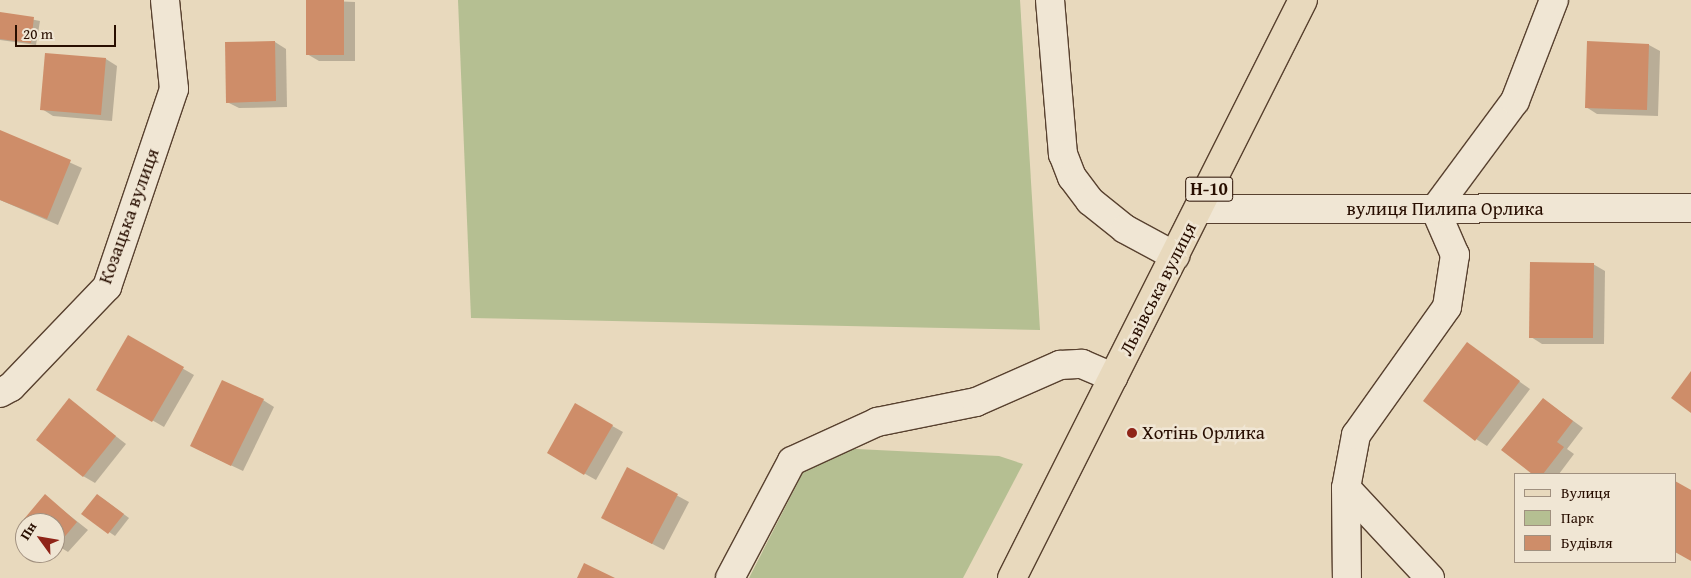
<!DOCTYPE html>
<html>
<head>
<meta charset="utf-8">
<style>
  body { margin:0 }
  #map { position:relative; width:1691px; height:578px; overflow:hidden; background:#e8d9bd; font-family:"Gentium Book Plus",serif }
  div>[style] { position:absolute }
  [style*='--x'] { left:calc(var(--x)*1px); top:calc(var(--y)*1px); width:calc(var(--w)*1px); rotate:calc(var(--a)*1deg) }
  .green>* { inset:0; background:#b5bf92 }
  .shadow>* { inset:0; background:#0003 }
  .building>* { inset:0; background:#ce8d69 }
  .roads { filter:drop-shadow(1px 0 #58412f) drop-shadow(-1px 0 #58412f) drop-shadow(0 1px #58412f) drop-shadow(0 -1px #58412f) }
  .minor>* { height:28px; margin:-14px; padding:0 14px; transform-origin:14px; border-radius:14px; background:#f0e6d4 }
  .primary>* { height:28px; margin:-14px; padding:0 14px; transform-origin:14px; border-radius:14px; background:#e8d9bd }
  .dots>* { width:14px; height:14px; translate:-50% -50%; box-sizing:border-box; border:2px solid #f0e6d4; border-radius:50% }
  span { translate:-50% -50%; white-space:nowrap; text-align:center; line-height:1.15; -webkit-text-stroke:5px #f0e6d4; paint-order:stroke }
  .shield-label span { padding:1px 4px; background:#f0e6d4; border:1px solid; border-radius:4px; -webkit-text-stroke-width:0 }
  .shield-label { font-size:18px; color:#280e00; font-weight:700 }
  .street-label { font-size:19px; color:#280e00 }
  .poi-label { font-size:19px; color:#280e00 }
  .left { translate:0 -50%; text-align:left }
  .legend { position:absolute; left:1514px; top:473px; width:162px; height:90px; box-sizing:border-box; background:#f0e6d4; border:1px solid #a0907f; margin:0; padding:6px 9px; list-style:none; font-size:15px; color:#280e00 }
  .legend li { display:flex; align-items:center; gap:10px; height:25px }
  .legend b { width:25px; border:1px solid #a0907f }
  .north { position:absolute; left:15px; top:513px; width:50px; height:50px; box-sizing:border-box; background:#f0e6d4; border:1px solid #a0907f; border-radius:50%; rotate:302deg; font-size:14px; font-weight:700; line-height:20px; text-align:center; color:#280e00 }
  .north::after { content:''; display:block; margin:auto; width:18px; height:22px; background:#8f2418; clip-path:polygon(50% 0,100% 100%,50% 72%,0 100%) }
  .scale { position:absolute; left:15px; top:25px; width:101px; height:22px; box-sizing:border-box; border:2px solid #280e00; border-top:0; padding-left:6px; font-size:15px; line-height:18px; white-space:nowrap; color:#280e00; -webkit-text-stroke:4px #f0e6d4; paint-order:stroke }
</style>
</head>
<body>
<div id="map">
  <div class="green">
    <i style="clip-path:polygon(458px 0,1020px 0,1040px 330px,471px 318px)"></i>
    <i style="clip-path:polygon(816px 447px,999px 456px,1023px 464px,963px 578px,749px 578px)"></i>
  </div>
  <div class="shadow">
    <i style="clip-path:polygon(307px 0,355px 2px,355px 61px,319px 61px,307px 54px)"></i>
    <i style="clip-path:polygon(0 13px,40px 21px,36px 45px,0 40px)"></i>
    <i style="clip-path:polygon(275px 42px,286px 49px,287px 107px,239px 108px,227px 102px)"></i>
    <i style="clip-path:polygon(1588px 43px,1649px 45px,1660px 51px,1658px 116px,1597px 114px,1586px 107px)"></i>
    <i style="clip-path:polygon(106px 59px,117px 66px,112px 121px,53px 116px,42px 109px)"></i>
    <i style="clip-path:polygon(0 131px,82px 168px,58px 225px,0 200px)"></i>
    <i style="clip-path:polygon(1593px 264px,1605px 271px,1604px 344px,1542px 344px,1531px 337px)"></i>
    <i style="clip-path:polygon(128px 337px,194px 375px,164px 427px,98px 389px)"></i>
    <i style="clip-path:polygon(1467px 344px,1530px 389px,1487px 446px,1476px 439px)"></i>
    <i style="clip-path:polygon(1543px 399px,1583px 428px,1567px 449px,1574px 454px,1559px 474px,1534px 474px,1503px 450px)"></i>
    <i style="clip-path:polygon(69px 400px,126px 444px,95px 483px,83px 476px)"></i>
    <i style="clip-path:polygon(263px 400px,274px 407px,243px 471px,203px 452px)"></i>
    <i style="clip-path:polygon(575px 405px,623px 432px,596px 480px,548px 453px)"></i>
    <i style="clip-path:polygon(628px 469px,689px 502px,664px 550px,614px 524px)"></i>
    <i style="clip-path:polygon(1675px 482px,1691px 491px,1691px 560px,1675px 551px)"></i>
    <i style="clip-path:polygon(45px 496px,88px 530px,68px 552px,55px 544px,55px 523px,31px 523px)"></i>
    <i style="clip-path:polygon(102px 498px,129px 518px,115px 536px,83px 514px)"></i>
  </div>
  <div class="building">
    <i style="clip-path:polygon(306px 0,344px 0,344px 55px,306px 55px)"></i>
    <i style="clip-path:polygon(0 12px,34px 17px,31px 43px,0 39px)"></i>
    <i style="clip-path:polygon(275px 41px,276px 101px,226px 103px,225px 42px)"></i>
    <i style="clip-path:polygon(1587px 41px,1649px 44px,1647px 110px,1585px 108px)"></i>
    <i style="clip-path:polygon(45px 53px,106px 58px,101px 115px,40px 110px)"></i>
    <i style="clip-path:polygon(0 130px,71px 160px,47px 219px,0 200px)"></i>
    <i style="clip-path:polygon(1530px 262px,1594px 263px,1593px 338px,1529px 338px)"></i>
    <i style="clip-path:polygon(128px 335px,184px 367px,152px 422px,96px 390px)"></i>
    <i style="clip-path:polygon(1467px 342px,1520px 381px,1475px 441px,1423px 401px)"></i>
    <i style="clip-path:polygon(1691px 371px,1691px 413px,1671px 398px)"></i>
    <i style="clip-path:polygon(222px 380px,264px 399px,231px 466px,190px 446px)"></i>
    <i style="clip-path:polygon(69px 398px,116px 436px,83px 477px,36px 440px)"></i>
    <i style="clip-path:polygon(1543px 398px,1573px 421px,1557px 442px,1564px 447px,1543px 474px,1532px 474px,1501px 450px)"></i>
    <i style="clip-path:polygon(575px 403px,613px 425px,584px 475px,547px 453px)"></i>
    <i style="clip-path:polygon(627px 467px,678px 494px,652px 544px,601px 518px)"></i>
    <i style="clip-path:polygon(1675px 481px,1691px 490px,1691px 561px,1675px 552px)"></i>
    <i style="clip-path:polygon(45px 494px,77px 522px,56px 547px,55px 523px,29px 523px,24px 519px)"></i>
    <i style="clip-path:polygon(97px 494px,124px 514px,108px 534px,81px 514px)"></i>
    <i style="clip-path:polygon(584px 563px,615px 578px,577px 578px)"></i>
  </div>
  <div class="roads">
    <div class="minor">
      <i style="--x:1050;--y:0;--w:155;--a:85.2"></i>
      <i style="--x:1063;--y:154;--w:25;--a:69"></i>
      <i style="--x:1072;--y:177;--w:30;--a:53"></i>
      <i style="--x:1090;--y:201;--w:45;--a:38.7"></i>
      <i style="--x:1125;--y:229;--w:57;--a:28.4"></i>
      <i style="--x:1199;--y:209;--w:492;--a:-0.1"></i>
      <i style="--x:0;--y:393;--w:13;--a:-29"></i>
      <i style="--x:11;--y:387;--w:139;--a:-46.2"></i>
      <i style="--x:107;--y:287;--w:209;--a:-71.3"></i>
      <i style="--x:174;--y:89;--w:89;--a:-95.8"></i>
      <i style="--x:1346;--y:488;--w:90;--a:89.4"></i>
      <i style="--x:730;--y:578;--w:132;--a:-62.1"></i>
      <i style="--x:792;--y:461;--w:94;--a:-24.6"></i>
      <i style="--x:877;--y:422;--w:101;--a:-11.4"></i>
      <i style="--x:976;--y:402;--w:92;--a:-23.8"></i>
      <i style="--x:1060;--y:365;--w:22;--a:-3"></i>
      <i style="--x:1082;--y:364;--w:34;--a:23"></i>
      <i style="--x:1430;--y:578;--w:123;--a:-133"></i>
      <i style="--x:1346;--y:488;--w:54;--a:-79.3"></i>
      <i style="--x:1356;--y:435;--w:157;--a:-54.6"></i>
      <i style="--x:1447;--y:307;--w:53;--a:-81.3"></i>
      <i style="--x:1455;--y:255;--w:50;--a:-113.5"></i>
      <i style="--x:1435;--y:209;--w:134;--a:-53.5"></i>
      <i style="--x:1515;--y:101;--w:108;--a:-68.9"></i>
    </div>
    <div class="primary">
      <i style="--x:1012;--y:578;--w:647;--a:-63.28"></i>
    </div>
  </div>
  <div class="dots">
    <i style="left:1132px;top:433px;background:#8f2418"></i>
  </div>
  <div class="shield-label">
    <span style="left:1209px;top:189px">Н-10</span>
  </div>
  <div class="street-label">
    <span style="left:1445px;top:209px">вулиця Пилипа Орлика</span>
    <span style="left:129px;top:216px;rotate:-70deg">Козацька вулиця</span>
    <span style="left:1158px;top:289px;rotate:-63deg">Львівська вулиця</span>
  </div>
  <div class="poi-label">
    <span class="left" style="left:1142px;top:433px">Хотінь Орлика</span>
  </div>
  <ul class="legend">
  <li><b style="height:6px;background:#e8d9bd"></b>Вулиця</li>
  <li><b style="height:14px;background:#b5bf92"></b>Парк</li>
  <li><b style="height:14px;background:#ce8d69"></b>Будівля</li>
  </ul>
  <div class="north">Пн</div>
  <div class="scale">20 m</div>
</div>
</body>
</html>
